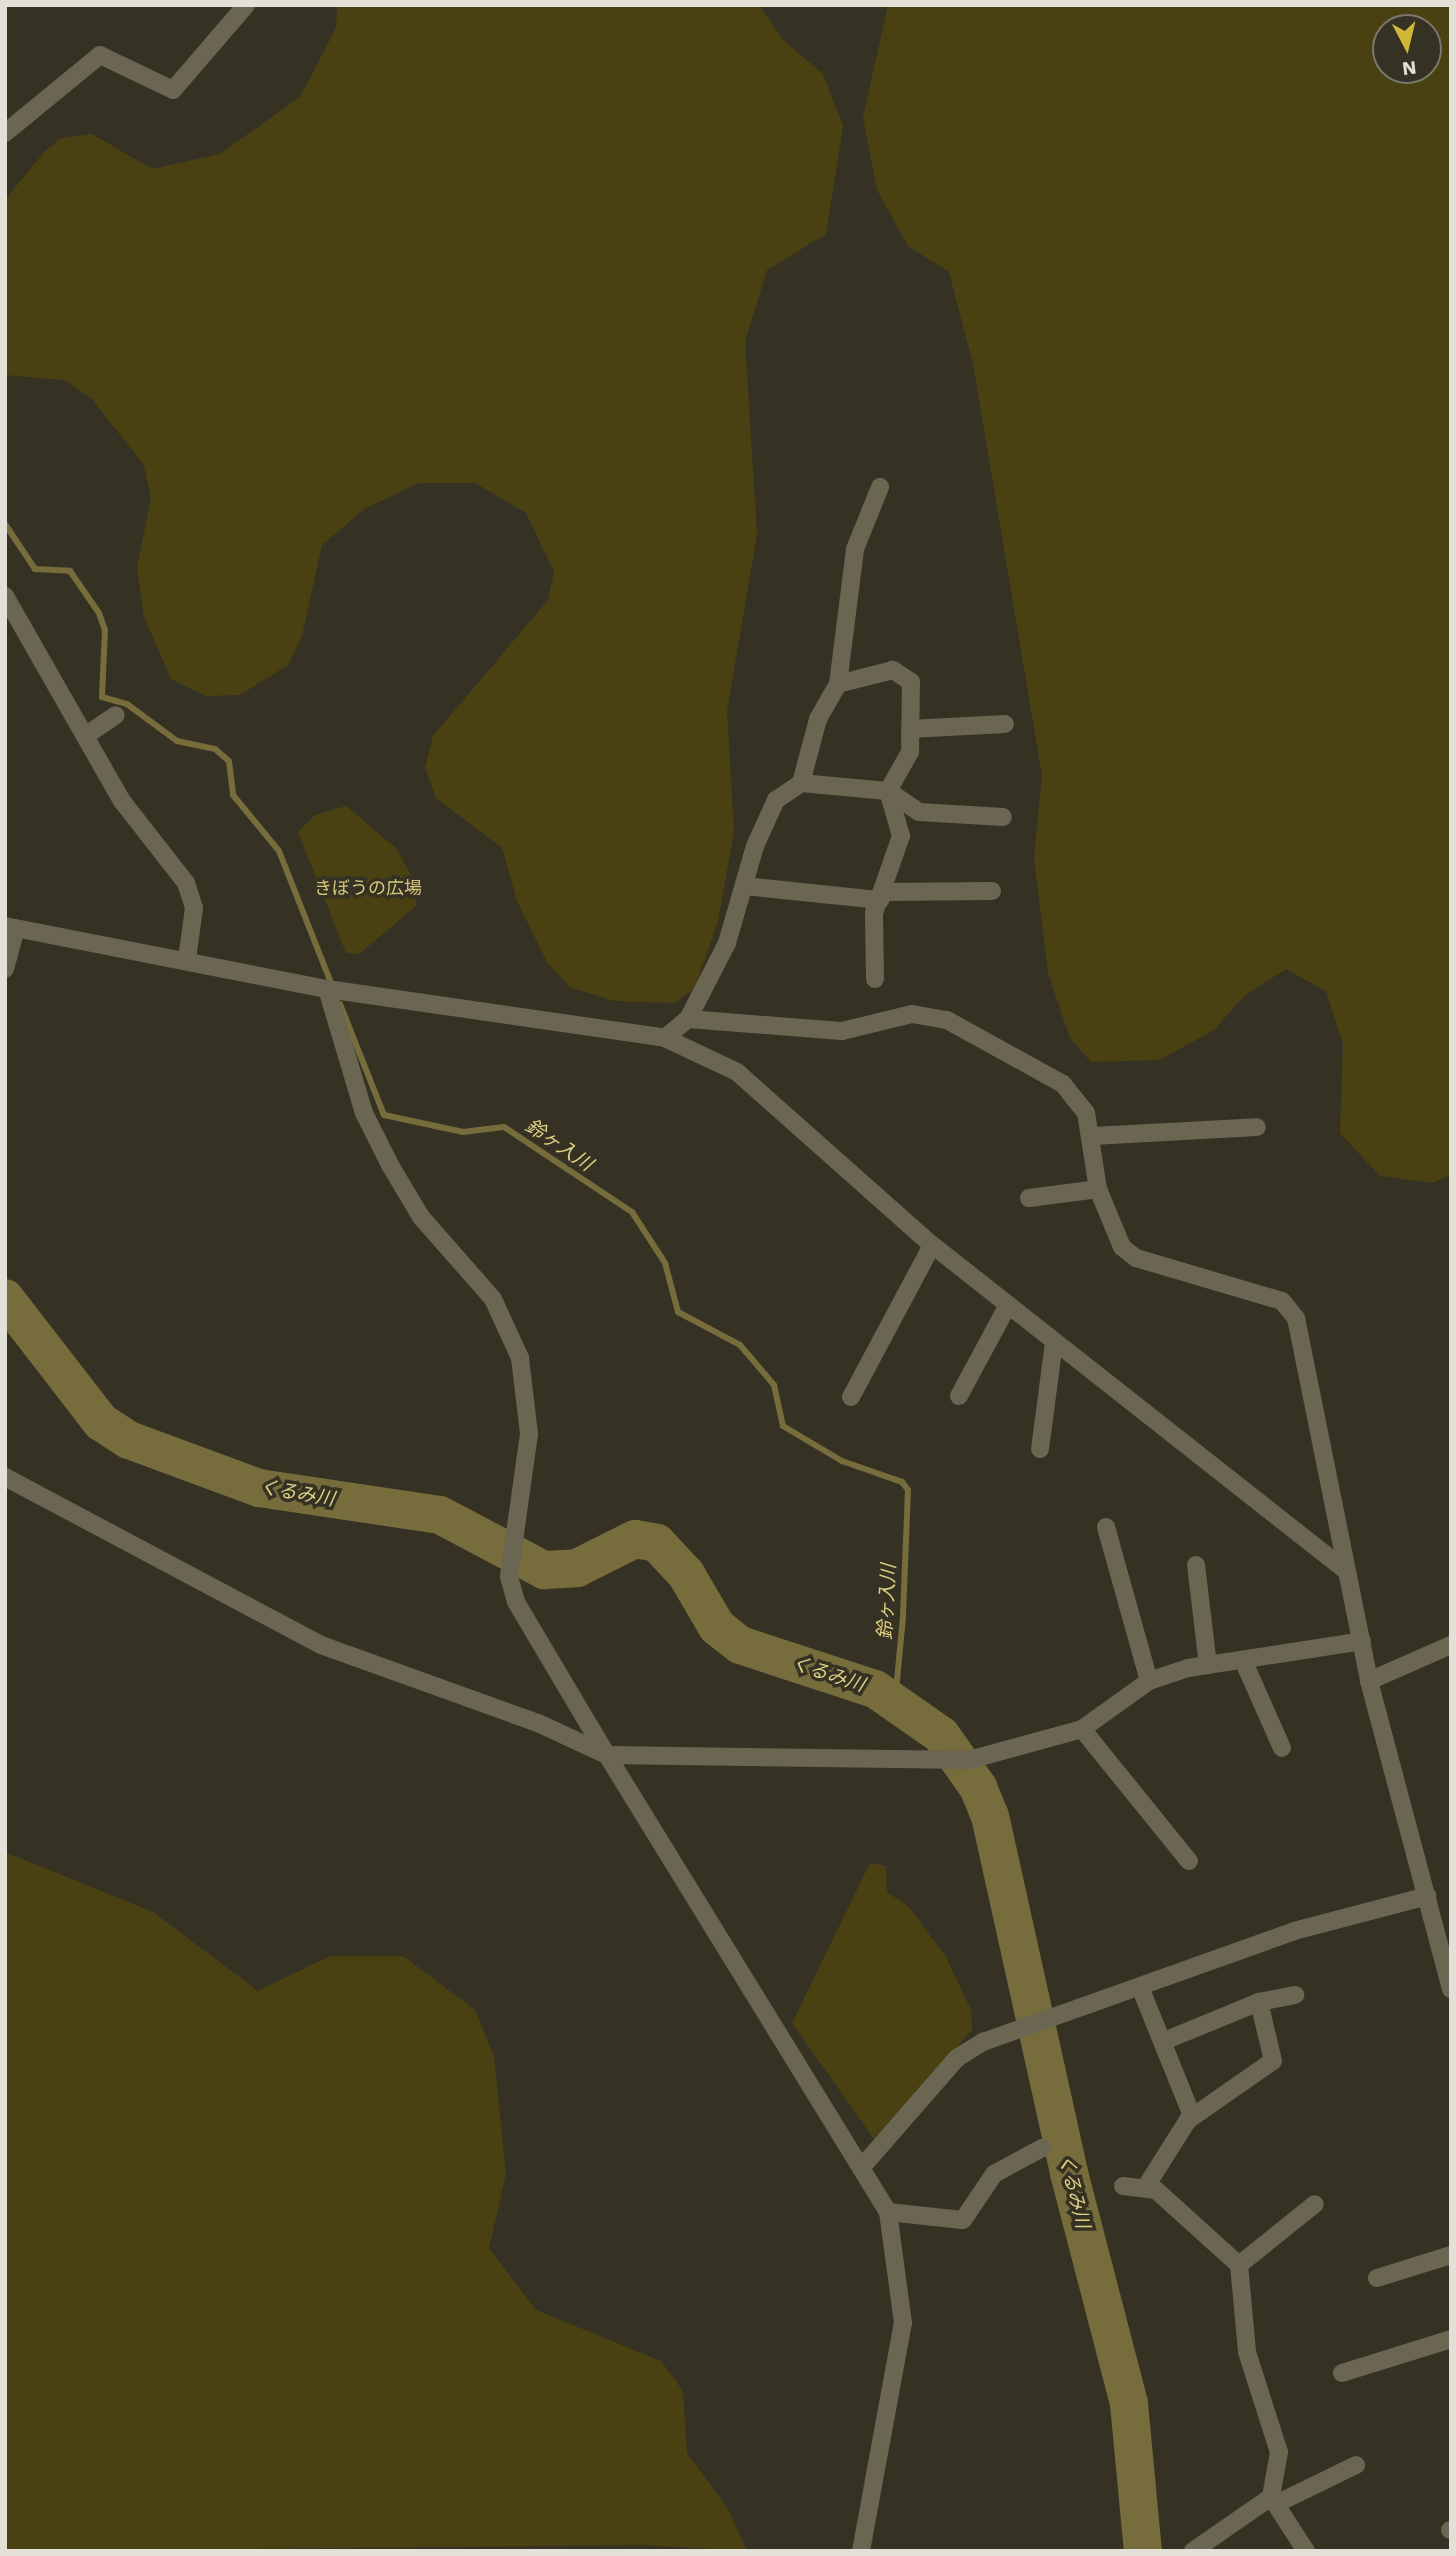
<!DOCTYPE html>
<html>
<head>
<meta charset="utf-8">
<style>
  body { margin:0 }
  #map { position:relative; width:1456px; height:2556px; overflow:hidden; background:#353224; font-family:"Work Sans","Noto Sans JP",sans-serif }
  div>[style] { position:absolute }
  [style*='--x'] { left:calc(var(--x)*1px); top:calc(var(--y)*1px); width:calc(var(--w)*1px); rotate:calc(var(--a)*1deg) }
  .green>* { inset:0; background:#4a4112 }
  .stream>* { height:6px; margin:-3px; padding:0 3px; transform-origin:3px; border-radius:3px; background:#766c3c }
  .river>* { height:38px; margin:-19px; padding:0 19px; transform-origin:19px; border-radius:19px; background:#766c3c }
  .street>* { height:18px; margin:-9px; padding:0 9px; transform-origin:9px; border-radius:9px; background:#6a6652 }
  span { translate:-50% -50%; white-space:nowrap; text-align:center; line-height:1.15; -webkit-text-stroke:7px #353224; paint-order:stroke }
  .park-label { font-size:18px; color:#d6c67a }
  .water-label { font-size:19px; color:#e0d083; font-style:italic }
  .frame { position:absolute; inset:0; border:7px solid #e2e0d7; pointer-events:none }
  .north { position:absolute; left:1372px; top:14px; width:70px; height:70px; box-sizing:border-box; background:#353224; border:2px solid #7a786c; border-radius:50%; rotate:173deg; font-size:19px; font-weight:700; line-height:28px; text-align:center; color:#e2e0d7 }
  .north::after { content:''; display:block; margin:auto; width:24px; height:32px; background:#d1b736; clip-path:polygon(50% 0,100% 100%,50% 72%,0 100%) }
</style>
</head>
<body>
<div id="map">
  <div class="green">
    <i style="clip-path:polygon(337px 5px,759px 5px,783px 40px,823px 74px,843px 126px,826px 234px,767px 270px,745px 341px,757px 534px,727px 711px,734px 832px,718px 921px,694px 989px,674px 1003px,615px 1001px,571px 988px,547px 962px,517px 901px,502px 848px,436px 798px,425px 768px,433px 736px,548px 600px,554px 572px,526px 513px,475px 483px,419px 483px,364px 509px,322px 545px,302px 636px,288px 665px,240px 695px,206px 696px,171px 679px,144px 617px,137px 568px,151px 499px,144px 465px,91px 398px,64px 380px,5px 375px,5px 200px,45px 151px,61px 138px,92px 134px,152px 169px,220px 154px,300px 97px,336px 28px)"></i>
    <i style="clip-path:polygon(evenodd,888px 5px,1451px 5px,1451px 1175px,1432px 1183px,1380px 1176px,1340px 1133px,1343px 1044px,1326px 991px,1286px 969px,1244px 996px,1214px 1030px,1159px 1060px,1091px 1062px,1070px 1038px,1048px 973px,1034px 857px,1042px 776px,973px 364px,949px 272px,908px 246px,877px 190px,863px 117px,888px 5px,1386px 28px,1428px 28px,1428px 70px,1386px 70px,1386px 28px)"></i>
    <i style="clip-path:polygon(346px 806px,396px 848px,416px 884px,416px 906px,359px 954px,346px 953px,298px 832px,315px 815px)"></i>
    <i style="clip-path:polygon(5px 1852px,153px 1912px,258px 1991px,330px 1956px,403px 1956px,475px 2010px,494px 2056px,506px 2174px,489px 2248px,536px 2310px,661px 2361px,683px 2391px,687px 2453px,728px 2509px,747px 2551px,642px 2545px,5px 2551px)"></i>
    <i style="clip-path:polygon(870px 1863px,886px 1866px,887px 1892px,908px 1906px,946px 1957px,971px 2010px,972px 2030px,874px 2139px,792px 2023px)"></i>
  </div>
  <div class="stream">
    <i style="--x:5;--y:524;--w:54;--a:56.3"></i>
    <i style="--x:35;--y:569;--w:35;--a:3"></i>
    <i style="--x:70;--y:571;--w:51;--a:55.4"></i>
    <i style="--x:99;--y:613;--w:18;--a:71"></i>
    <i style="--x:105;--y:630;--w:67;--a:92.6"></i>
    <i style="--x:102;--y:697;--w:26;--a:16"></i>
    <i style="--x:127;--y:704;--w:62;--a:36.5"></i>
    <i style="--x:177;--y:741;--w:39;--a:12"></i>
    <i style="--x:215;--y:749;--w:18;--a:41"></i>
    <i style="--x:229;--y:761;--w:34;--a:83"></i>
    <i style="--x:233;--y:795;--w:72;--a:50.6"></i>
    <i style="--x:279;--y:851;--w:147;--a:68.5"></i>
    <i style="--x:340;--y:1004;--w:119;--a:68.4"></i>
    <i style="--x:384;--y:1115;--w:81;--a:12.1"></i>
    <i style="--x:463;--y:1132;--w:41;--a:-7"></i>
    <i style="--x:504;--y:1127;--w:154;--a:33.6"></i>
    <i style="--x:632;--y:1212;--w:61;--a:57.1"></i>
    <i style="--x:665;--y:1263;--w:51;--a:75.1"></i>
    <i style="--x:678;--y:1312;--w:70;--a:28"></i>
    <i style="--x:740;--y:1345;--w:52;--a:49.6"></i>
    <i style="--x:774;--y:1385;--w:42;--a:77.6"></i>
    <i style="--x:783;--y:1426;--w:69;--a:30.7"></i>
    <i style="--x:842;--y:1461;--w:64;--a:19.3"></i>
    <i style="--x:902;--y:1482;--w:10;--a:53"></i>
    <i style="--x:908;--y:1490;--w:127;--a:92.3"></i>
    <i style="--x:903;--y:1617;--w:84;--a:95.4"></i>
  </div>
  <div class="river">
    <i style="--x:5;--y:1298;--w:157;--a:52.3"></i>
    <i style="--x:101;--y:1422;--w:33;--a:33"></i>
    <i style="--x:129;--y:1440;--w:139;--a:20.3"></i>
    <i style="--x:259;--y:1488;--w:183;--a:8.5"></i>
    <i style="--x:440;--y:1515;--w:118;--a:27.9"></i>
    <i style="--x:544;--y:1570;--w:33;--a:-3"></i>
    <i style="--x:577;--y:1568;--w:65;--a:-26.6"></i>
    <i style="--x:635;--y:1539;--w:22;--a:10"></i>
    <i style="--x:657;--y:1543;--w:42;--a:46.9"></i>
    <i style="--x:686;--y:1574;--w:61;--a:59.7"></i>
    <i style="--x:717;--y:1627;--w:29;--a:38"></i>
    <i style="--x:740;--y:1645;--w:142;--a:18.1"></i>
    <i style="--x:875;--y:1689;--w:80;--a:34.9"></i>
    <i style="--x:941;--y:1735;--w:64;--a:54.6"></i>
    <i style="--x:978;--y:1787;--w:31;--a:68"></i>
    <i style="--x:990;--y:1816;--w:366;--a:77.5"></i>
    <i style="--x:1069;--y:2173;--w:239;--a:75.4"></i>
    <i style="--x:1129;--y:2404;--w:148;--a:84.6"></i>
  </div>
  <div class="street">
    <i style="--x:5;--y:133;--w:123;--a:-39.4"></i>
    <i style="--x:100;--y:55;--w:81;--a:25.6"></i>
    <i style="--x:173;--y:90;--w:112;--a:-49.3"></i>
    <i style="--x:5;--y:596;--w:236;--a:60.3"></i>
    <i style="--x:122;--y:801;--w:104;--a:52"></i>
    <i style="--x:186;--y:883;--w:26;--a:72"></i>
    <i style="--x:194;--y:908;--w:51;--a:97.8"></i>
    <i style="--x:910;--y:729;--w:95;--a:-3"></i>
    <i style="--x:85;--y:736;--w:37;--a:-34"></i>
    <i style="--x:801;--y:783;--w:87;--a:5.3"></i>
    <i style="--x:888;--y:791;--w:45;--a:-60.6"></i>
    <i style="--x:910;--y:752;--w:70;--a:-89.2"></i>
    <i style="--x:911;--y:682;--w:22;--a:-146"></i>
    <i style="--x:893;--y:670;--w:57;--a:165.7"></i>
    <i style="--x:888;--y:791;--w:37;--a:34"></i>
    <i style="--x:919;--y:812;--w:84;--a:3.4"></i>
    <i style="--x:744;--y:886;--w:137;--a:5.9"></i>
    <i style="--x:884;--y:892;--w:108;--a:-0.5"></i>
    <i style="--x:5;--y:926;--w:328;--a:11.1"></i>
    <i style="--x:327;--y:989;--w:342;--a:8.2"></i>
    <i style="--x:665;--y:1038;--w:80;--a:25.3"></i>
    <i style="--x:737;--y:1072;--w:253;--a:41.6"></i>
    <i style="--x:926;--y:1240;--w:533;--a:38.22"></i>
    <i style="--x:5;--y:969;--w:42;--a:-75"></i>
    <i style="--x:875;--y:979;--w:66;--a:-90.9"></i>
    <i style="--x:874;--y:913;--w:82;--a:-70.7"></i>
    <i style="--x:901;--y:836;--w:47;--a:-106.1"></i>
    <i style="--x:327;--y:989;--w:129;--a:73.4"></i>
    <i style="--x:364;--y:1113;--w:58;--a:63.4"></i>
    <i style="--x:390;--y:1165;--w:61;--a:59.2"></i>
    <i style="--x:421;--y:1217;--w:109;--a:48.7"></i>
    <i style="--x:493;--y:1299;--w:65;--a:65.4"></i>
    <i style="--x:520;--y:1358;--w:77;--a:83.2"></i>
    <i style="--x:529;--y:1434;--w:144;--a:98"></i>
    <i style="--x:509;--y:1577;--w:26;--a:74"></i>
    <i style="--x:516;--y:1602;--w:178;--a:59.3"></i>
    <i style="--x:688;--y:1019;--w:85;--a:-62.8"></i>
    <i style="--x:727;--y:943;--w:101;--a:-73.9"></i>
    <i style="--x:755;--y:846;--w:51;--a:-65.5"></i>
    <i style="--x:776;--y:800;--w:30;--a:-34"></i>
    <i style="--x:801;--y:783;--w:66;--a:-75.1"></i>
    <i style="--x:818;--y:719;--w:40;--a:-60.3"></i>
    <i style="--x:838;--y:684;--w:136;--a:-82.8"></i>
    <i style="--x:855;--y:549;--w:67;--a:-68"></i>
    <i style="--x:665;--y:1038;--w:30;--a:-40"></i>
    <i style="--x:688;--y:1019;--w:154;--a:4.5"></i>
    <i style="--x:842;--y:1031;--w:72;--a:-13.7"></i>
    <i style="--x:912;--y:1014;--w:36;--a:10"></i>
    <i style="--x:947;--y:1020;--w:132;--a:28.9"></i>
    <i style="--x:1063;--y:1084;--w:18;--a:52"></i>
    <i style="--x:1074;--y:1098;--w:19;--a:51"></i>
    <i style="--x:1086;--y:1113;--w:77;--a:81"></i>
    <i style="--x:1098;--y:1189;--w:63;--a:67.5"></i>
    <i style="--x:1122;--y:1247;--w:18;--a:38"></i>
    <i style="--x:1136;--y:1258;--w:152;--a:16.4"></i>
    <i style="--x:1282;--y:1301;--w:22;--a:51"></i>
    <i style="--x:1296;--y:1318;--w:370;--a:78.6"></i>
    <i style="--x:1369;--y:1681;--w:319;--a:75.1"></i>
    <i style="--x:1093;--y:1136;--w:164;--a:-3.1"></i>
    <i style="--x:1029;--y:1198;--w:70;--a:-7.4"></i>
    <i style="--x:959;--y:1396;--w:103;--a:-61.7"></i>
    <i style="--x:851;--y:1397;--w:172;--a:-61.9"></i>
    <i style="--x:1040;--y:1449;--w:108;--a:-82.5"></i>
    <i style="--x:5;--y:1477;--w:358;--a:28"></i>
    <i style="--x:321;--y:1645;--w:231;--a:19.8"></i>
    <i style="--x:538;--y:1723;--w:76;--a:24.9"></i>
    <i style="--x:1106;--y:1527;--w:160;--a:74.4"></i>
    <i style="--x:1196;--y:1565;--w:101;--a:83.2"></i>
    <i style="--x:1243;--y:1660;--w:96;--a:66.1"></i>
    <i style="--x:1369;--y:1681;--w:90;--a:-23.7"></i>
    <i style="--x:1082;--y:1729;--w:82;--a:-35.6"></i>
    <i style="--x:1149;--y:1681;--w:41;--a:-18.4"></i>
    <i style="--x:1188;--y:1668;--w:176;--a:-8.8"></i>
    <i style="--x:1140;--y:1987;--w:139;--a:68"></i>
    <i style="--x:1164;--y:2041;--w:103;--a:-22.3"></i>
    <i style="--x:1259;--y:2002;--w:37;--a:-11"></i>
    <i style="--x:861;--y:2168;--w:146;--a:-48.9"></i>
    <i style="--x:957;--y:2058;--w:31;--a:-32"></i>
    <i style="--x:983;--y:2042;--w:330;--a:-19.6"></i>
    <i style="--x:1294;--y:1931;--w:138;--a:-14.7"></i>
    <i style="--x:1123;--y:2186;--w:33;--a:7"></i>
    <i style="--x:1156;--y:2190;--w:112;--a:42.1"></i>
    <i style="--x:1239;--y:2265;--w:97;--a:-38.8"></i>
    <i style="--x:1145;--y:2188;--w:80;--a:-57.7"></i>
    <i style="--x:1188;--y:2120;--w:103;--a:-34.8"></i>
    <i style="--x:1273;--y:2061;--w:61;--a:-103.3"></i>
    <i style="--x:888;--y:2212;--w:75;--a:6.1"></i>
    <i style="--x:963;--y:2220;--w:55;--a:-56"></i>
    <i style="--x:994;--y:2174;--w:55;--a:-28.4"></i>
    <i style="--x:1239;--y:2265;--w:87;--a:84.7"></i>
    <i style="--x:1247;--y:2352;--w:105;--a:72.3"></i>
    <i style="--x:1279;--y:2452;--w:46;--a:100.1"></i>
    <i style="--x:1271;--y:2497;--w:64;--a:57.1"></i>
    <i style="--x:1377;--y:2278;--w:77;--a:-17.3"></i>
    <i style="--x:1342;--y:2373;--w:114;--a:-17.3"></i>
    <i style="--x:1276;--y:2504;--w:89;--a:-26"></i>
    <i style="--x:1450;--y:2530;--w:1;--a:0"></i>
    <i style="--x:861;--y:2551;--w:232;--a:-79.6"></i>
    <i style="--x:903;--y:2323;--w:112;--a:-97.7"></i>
    <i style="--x:888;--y:2212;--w:536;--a:-121.59"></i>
    <i style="--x:607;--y:1755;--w:362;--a:0.8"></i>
    <i style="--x:969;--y:1760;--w:117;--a:-15.3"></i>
    <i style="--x:1082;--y:1729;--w:170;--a:51"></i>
    <i style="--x:1193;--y:2551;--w:95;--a:-34.7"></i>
  </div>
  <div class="park-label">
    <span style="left:368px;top:888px">きぼうの広場</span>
  </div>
  <div class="water-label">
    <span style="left:559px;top:1145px;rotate:34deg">鈴ヶ入川</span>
    <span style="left:297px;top:1493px;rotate:10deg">くるみ川</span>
    <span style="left:887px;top:1602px;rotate:-87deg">鈴ヶ入川</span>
    <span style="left:828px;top:1674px;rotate:18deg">くるみ川</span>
    <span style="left:1074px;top:2191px;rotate:76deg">くるみ川</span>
  </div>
  <div class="frame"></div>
  <div class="north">N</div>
</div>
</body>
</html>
